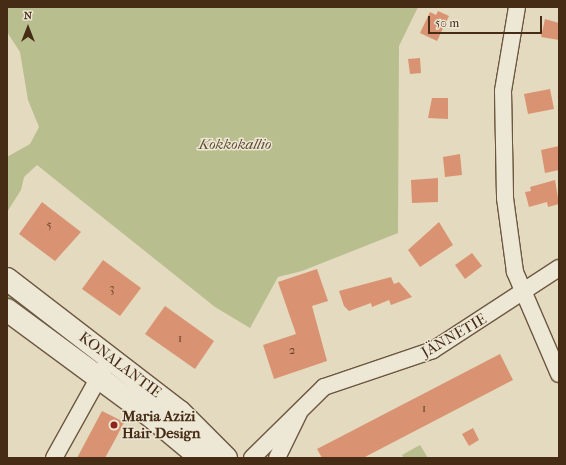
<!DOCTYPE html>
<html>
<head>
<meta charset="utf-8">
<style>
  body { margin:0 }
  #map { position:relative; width:566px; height:465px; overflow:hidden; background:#e3dabf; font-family:"IM FELL French Canon",serif }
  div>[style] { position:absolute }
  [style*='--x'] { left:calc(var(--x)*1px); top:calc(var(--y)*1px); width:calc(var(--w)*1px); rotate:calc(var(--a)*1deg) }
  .green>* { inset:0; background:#b9be8e }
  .building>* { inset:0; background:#d99372 }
  .roads { filter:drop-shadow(1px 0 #6d5740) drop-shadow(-1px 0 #6d5740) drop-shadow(0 1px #6d5740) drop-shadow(0 -1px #6d5740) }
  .street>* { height:16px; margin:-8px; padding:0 8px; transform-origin:8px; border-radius:8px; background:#ede7d5 }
  .secondary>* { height:22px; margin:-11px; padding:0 11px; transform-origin:11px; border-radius:11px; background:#ede7d5 }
  .dots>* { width:11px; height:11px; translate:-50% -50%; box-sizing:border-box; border:2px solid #ede7d5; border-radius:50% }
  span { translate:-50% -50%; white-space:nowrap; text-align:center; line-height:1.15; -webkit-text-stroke:3px #ede7d5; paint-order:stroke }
  .number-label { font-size:13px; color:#6b452c }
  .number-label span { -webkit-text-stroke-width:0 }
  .park-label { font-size:15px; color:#5d482d; font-style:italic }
  .street-label { font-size:15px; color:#462b15 }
  .poi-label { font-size:15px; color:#462b15; font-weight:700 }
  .left { translate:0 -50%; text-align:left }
  .frame { position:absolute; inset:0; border:8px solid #462b15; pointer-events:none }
  .north { position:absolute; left:8px; top:8px; width:40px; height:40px; -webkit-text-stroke:3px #ede7d5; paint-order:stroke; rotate:0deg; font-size:11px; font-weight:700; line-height:16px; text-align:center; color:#462b15 }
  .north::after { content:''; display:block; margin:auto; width:14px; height:18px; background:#462b15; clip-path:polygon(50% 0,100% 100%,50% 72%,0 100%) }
  .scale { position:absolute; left:428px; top:16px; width:114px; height:18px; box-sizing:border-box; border:2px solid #462b15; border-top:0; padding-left:5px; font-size:12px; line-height:14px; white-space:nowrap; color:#462b15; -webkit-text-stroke:3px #ede7d5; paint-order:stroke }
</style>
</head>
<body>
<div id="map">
  <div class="green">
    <i style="clip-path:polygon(7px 7px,418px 7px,399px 46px,398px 233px,302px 271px,278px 277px,250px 328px,215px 307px,37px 165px,24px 177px,21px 190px,7px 212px,7px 157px,30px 144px,39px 127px,28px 100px,20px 52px,7px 32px)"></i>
    <i style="clip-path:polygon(7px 288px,75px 341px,69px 349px,7px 301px)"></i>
    <i style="clip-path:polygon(420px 445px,428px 458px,404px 458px,402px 455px)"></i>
  </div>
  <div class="building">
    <i style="clip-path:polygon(438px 11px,449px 16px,437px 41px,420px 33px,430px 12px,436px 15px)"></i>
    <i style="clip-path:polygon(545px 19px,559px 23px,559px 40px,541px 37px)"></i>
    <i style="clip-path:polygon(420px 58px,421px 73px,410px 74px,408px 59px)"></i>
    <i style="clip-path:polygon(550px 89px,554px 109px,528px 114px,524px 94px)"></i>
    <i style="clip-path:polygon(432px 98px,448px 98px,448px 119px,428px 118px)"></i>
    <i style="clip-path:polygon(559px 146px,559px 170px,545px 173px,541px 150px)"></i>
    <i style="clip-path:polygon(460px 154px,462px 175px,445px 177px,443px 157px)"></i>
    <i style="clip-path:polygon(438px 178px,438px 202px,412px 203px,411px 180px)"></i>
    <i style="clip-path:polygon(555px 180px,559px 204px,548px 207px,547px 202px,529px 207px,525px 192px,531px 191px,530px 187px)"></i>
    <i style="clip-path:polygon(42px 202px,81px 232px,55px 261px,19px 234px)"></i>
    <i style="clip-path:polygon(439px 222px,453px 245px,420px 267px,408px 250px)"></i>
    <i style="clip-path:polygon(472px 253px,482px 266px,465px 279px,455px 265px)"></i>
    <i style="clip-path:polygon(103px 260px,141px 288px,120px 316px,82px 289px)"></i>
    <i style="clip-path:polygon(317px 269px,328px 301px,312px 306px,327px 361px,274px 379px,263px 345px,296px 334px,278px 282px)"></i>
    <i style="clip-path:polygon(391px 277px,394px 284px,399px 282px,412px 297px,391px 305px,389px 300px,372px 307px,371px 303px,349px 311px,344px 306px,339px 291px)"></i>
    <i style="clip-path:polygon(165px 306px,214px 341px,195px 369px,145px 334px)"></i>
    <i style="clip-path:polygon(500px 354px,513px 380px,363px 458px,322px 458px,317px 449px)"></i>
    <i style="clip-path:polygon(102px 411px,124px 422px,116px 438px,105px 458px,77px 458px)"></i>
    <i style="clip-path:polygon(473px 428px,479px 440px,469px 446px,462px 434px)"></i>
  </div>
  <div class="roads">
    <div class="street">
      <i style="--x:517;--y:7;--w:85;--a:99.5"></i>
      <i style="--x:503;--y:91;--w:107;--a:88.9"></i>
      <i style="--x:505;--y:198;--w:75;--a:82.3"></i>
      <i style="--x:515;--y:272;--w:111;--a:66.7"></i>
      <i style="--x:54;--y:458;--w:103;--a:-60.9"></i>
      <i style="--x:252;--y:458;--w:101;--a:-44.6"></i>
      <i style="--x:324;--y:387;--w:115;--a:-18.7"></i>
      <i style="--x:433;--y:350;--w:150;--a:-33.1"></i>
      <i style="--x:277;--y:458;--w:50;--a:-63.9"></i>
    </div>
    <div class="secondary">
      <i style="--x:7;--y:279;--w:218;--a:37.6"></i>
      <i style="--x:180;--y:412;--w:65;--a:45"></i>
      <i style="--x:7;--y:310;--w:180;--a:36.4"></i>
      <i style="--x:152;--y:417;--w:64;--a:39.9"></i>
    </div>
  </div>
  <div class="dots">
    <i style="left:114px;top:425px;background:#8f2418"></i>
  </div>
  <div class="number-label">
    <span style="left:49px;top:225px">5</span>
    <span style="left:112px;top:288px">3</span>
    <span style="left:180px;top:338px">1</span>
    <span style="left:292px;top:350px">2</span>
    <span style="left:424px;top:408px">1</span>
  </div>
  <div class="park-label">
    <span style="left:235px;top:145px">Kokkokallio</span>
  </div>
  <div class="street-label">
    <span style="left:454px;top:336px;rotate:-30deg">JÄNNETIE</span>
    <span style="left:120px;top:365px;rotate:37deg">KONALANTIE</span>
  </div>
  <div class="poi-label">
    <span class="left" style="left:122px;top:425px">Maria Azizi<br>Hair Design</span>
  </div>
  <div class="frame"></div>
  <div class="north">N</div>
  <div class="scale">50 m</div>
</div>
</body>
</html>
